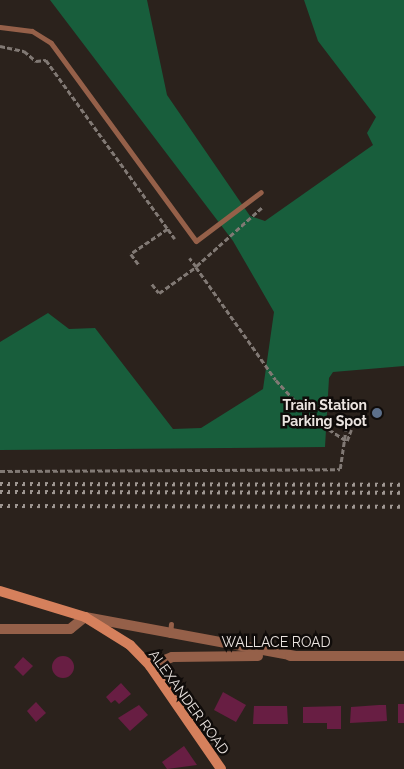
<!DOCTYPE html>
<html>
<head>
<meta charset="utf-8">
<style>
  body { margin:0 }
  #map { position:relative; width:404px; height:769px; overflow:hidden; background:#2b221c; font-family:Raleway,sans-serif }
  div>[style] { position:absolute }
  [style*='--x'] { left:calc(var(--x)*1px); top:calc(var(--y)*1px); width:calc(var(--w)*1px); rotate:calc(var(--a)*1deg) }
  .forest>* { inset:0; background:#185e3c }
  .building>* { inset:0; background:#681e43 }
  .round { border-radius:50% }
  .path>* { height:2.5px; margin-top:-1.25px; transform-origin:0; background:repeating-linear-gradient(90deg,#817974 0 5px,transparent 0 7.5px) }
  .lane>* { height:5px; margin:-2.5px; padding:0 2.5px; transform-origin:2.5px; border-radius:2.5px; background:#956049 }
  .street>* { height:10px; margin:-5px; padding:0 5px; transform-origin:5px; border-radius:5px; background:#956049 }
  .secondary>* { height:10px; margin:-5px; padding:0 5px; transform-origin:5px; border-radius:5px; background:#d5805c }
  .rail>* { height:4px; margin-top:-2px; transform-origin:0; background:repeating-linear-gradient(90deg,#9e9691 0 2.5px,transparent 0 7.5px) }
  .dots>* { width:14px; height:14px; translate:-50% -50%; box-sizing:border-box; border:2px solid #100c0a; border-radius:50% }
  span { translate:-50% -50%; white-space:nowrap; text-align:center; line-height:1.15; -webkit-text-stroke:5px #100c0a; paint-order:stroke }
  .poi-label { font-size:14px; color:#ebe4e0; font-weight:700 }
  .right { translate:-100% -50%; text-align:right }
  .street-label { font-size:14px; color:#ebe4e0 }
</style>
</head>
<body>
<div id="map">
  <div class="forest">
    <i style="clip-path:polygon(50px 0,147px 0,167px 95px,250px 216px,265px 221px,373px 145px,367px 133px,376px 117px,318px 41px,304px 0,404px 0,404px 366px,333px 372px,329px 378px,325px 447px,0 450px,0 342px,48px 313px,69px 329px,95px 328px,173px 429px,201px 428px,263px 389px,274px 312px,233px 241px)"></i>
  </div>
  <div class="building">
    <i class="round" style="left:52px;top:656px;width:22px;height:22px"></i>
    <i style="clip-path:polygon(23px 657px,33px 666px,23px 676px,14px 667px)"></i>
    <i style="clip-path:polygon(121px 683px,131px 694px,119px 704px,115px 700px,111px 703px,106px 697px)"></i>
    <i style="clip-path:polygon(223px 692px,246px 705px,236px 722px,214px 710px)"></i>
    <i style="clip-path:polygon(36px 702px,46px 713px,36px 722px,27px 711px)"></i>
    <i style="clip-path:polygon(398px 704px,404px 704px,404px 723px,398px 723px)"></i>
    <i style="clip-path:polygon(139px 705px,148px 715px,130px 731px,118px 718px)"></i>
    <i style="clip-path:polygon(379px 705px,386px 705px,387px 721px,350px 723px,351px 707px)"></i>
    <i style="clip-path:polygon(254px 706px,287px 706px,288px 724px,253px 724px)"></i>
    <i style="clip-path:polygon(341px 706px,341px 729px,327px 729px,327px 723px,303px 723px,303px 707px)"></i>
    <i style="clip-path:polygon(184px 746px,197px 765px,167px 769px,162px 762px)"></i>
  </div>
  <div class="path">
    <i style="--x:0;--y:46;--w:25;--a:12"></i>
    <i style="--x:24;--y:51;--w:16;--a:40"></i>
    <i style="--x:36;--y:61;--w:10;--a:-6"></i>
    <i style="--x:46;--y:60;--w:208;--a:54.2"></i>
    <i style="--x:168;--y:229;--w:45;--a:146"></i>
    <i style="--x:131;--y:254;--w:14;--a:54"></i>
    <i style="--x:262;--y:208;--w:89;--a:138.2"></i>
    <i style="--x:196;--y:267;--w:138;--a:54.7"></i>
    <i style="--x:276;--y:380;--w:50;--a:47.4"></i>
    <i style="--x:310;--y:417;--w:44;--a:33"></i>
    <i style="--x:347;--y:441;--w:12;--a:-70"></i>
    <i style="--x:168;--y:229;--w:12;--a:55"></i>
    <i style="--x:152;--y:284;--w:11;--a:52"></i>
    <i style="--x:159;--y:293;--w:45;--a:-35.1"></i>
    <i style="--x:196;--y:267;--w:11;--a:-128"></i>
    <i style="--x:0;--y:471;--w:340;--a:-0.3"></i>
    <i style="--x:340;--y:469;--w:41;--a:-81.7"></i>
  </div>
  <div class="lane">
    <i style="--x:0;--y:27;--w:32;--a:7"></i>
    <i style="--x:32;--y:31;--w:22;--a:32"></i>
    <i style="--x:51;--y:43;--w:245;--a:53.8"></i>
    <i style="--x:196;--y:241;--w:81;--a:-37"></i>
    <i style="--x:170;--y:635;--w:11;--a:-85"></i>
  </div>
  <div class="street">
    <i style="--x:0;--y:629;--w:70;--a:0"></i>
    <i style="--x:70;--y:629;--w:19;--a:-39"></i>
    <i style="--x:85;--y:617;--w:214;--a:10.5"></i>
    <i style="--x:290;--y:656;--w:114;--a:0"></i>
    <i style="--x:150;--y:666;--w:24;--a:-22"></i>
    <i style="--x:172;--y:657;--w:86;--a:-0.7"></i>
  </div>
  <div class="secondary">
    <i style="--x:0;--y:591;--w:89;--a:17"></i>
    <i style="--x:85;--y:617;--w:53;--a:31.9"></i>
    <i style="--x:130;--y:645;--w:29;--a:46"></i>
    <i style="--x:150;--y:666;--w:125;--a:55.4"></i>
  </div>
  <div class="rail">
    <i style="--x:0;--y:484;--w:404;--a:0.1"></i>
    <i style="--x:0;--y:492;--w:404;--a:0.1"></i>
    <i style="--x:0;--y:506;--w:404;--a:0.1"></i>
  </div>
  <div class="dots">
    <i style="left:377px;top:413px;background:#5c6f8a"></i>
  </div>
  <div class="poi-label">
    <span class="right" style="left:367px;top:413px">Train Station<br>Parking Spot</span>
  </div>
  <div class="street-label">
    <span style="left:276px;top:642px">WALLACE ROAD</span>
    <span style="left:189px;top:702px;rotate:54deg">ALEXANDER ROAD</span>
  </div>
</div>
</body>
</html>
